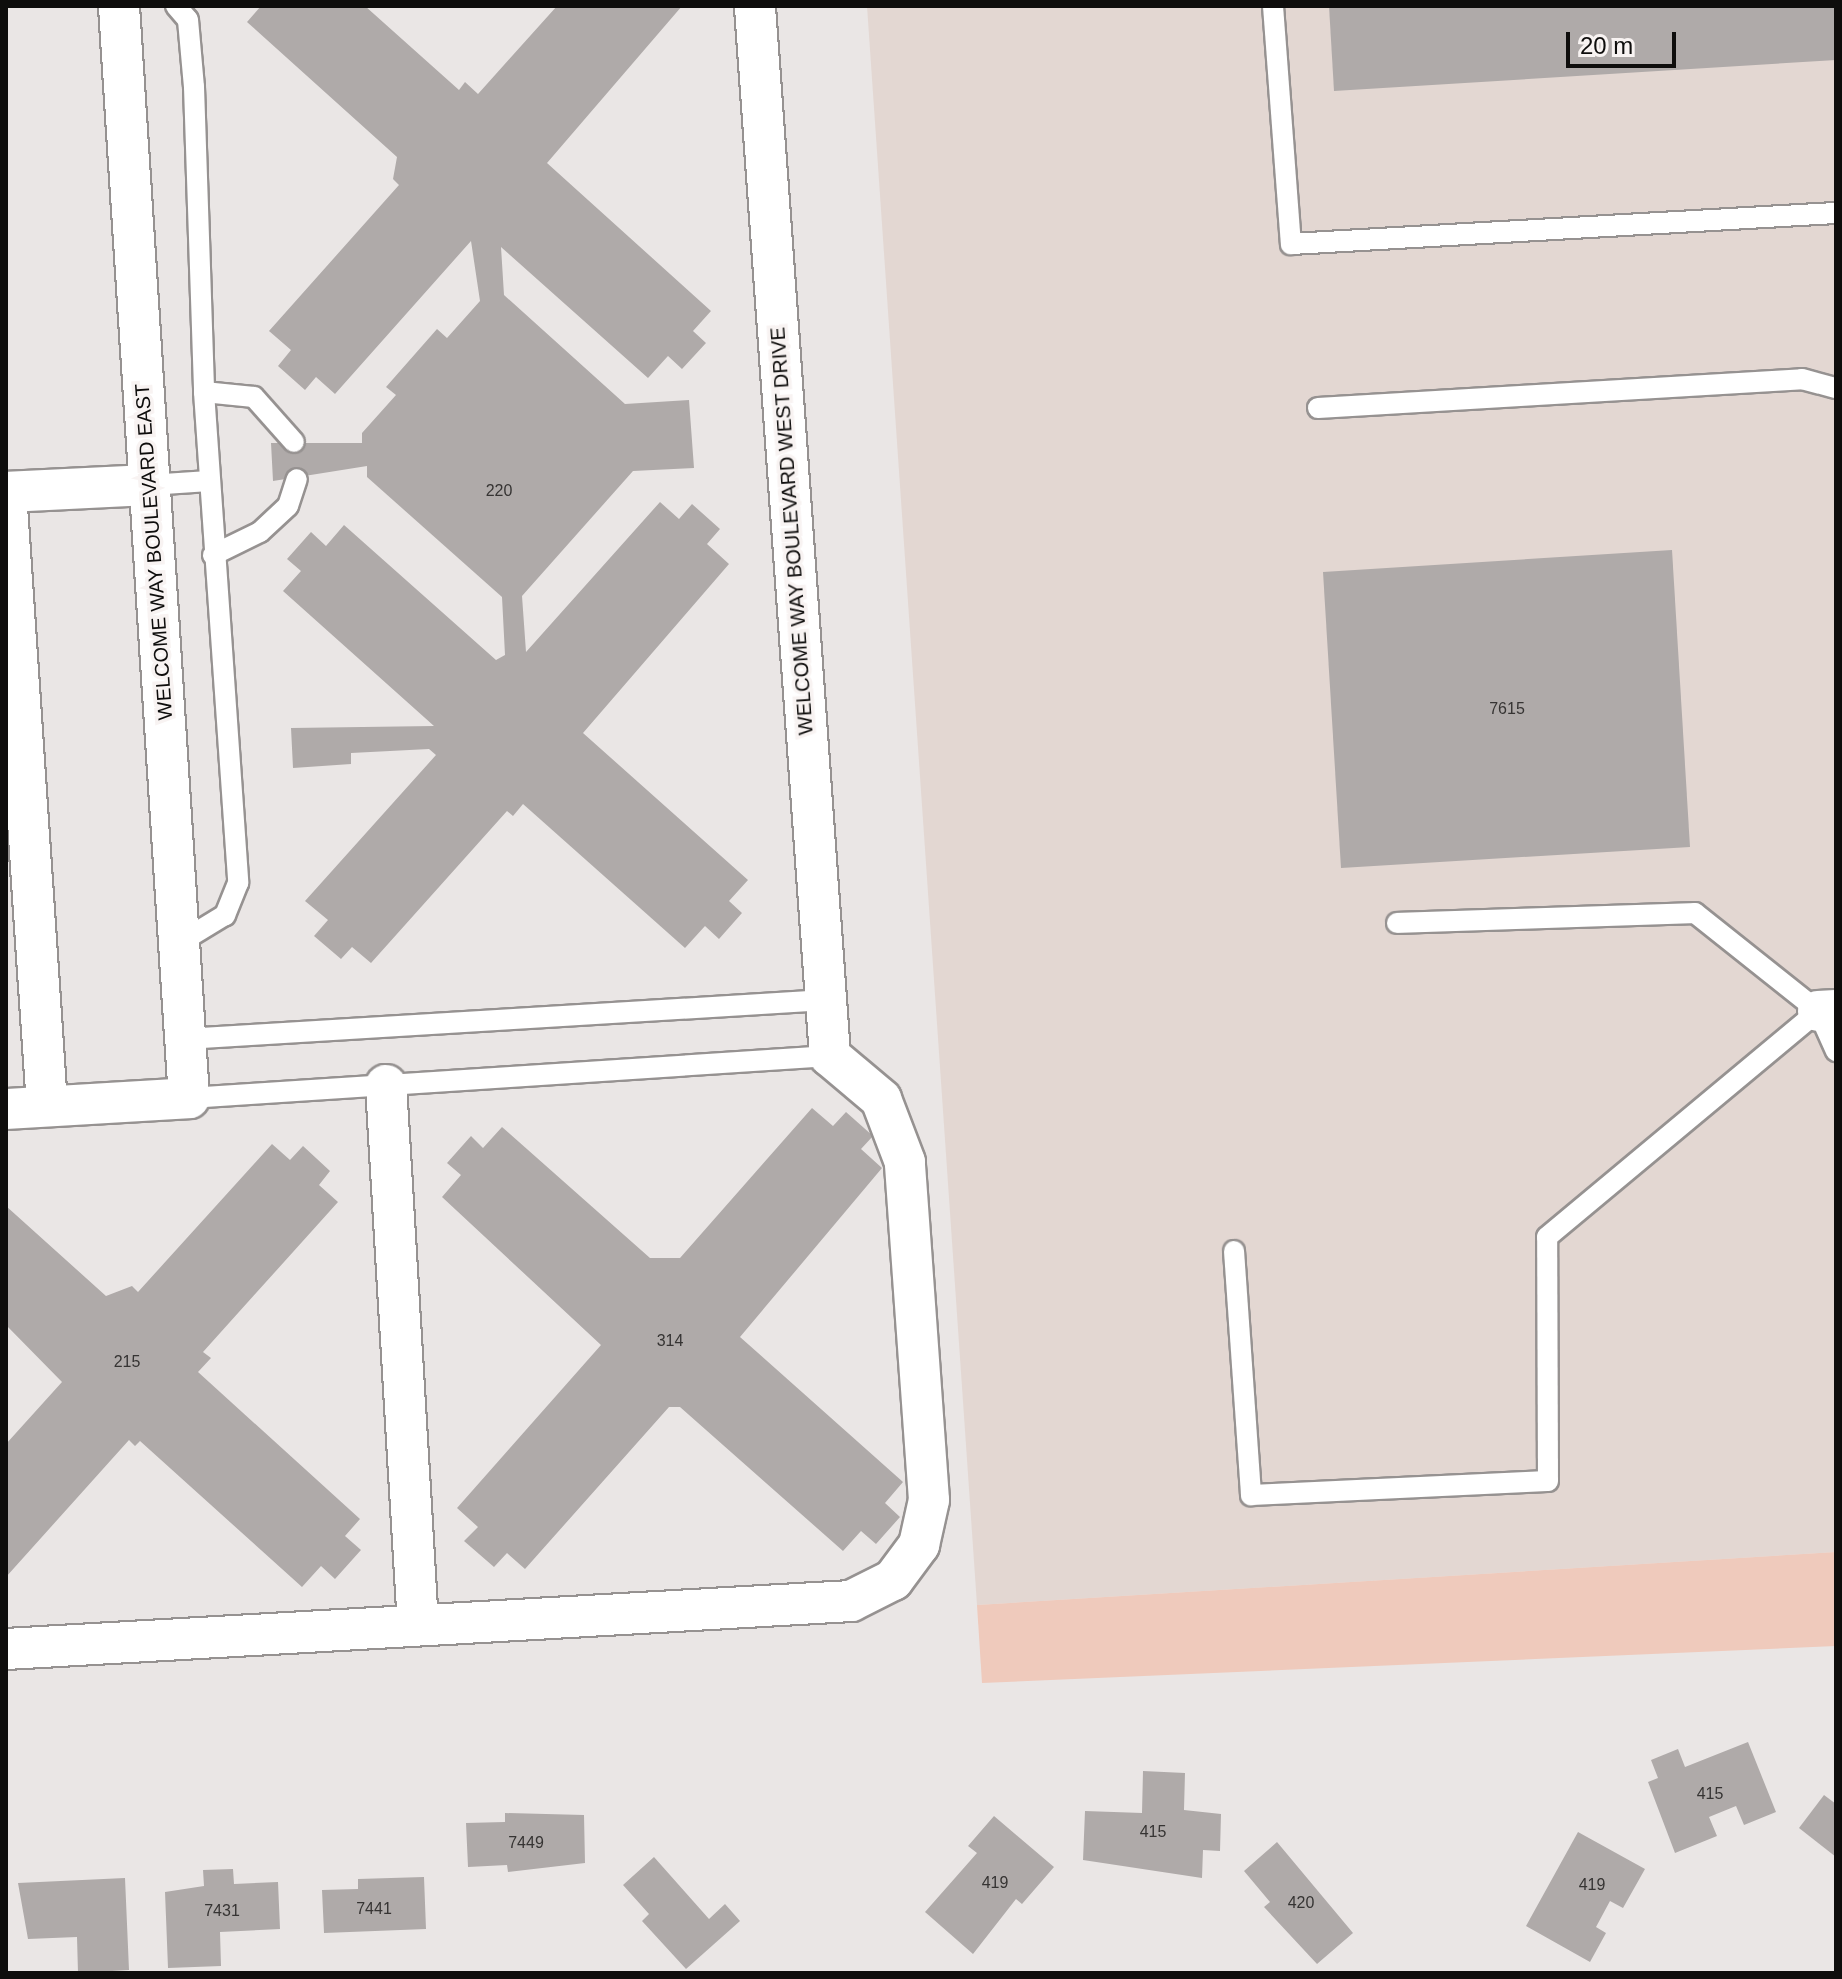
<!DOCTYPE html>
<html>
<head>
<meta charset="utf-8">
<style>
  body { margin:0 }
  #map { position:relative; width:1842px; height:1979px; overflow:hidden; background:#eae6e5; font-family:Arial,sans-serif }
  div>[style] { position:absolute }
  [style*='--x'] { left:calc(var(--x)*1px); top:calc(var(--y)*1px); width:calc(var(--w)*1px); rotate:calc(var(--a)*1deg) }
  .built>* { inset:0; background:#e3d7d2 }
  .green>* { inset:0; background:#efcabc }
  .building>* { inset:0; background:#afaaa9 }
  .roads { filter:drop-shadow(2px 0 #969291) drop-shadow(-2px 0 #969291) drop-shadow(0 2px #969291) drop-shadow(0 -2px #969291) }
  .lane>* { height:20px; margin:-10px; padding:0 10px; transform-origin:10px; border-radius:10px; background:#fff }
  .street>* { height:40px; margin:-20px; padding:0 20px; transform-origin:20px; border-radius:20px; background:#fff }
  span { translate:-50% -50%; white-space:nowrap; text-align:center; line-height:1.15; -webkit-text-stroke:7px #f8f3f2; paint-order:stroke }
  .number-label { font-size:16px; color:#363433 }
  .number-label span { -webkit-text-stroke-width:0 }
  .street-label { font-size:20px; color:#0e0d0c }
  .frame { position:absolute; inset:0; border:8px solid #0e0d0c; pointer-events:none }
  .scale { position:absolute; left:1566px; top:32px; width:110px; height:36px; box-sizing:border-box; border:4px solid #0e0d0c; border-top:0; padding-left:10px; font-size:24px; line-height:28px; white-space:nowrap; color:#0e0d0c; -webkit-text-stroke:6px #f8f3f2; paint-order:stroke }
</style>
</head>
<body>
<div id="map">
  <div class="built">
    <i style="clip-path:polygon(867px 6px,1836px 6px,1836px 1552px,977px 1605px)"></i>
  </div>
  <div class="green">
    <i style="clip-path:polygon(1836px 1552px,1836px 1646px,982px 1683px,977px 1605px)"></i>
  </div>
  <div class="building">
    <i style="clip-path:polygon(261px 6px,365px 6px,459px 90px,465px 82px,478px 94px,557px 6px,682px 6px,547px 163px,711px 311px,693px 331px,706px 343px,682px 369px,668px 356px,648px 378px,501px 247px,504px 295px,625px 404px,689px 400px,694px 468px,633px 471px,522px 596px,526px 652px,660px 502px,679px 519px,692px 504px,720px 529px,707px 544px,729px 564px,583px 733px,748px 880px,729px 901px,742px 913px,719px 939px,705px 926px,685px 948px,523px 804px,513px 816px,507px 811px,371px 963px,352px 947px,341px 959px,314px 936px,328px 920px,305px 901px,436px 755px,429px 749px,351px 753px,351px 764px,293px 768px,291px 728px,434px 726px,283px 591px,301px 571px,287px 559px,311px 532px,326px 546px,344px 525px,496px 660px,505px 655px,502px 597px,367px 477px,367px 466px,273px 481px,271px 443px,362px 443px,362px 433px,396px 395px,386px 387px,437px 329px,447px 338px,480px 301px,471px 241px,335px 394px,316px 377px,305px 390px,278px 366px,291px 350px,269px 331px,399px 185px,393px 179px,397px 157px,247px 22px)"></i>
    <i style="clip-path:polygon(1329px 6px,1836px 6px,1836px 60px,1334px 91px)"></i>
    <i style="clip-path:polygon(1672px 550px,1690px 847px,1341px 868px,1323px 572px)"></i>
    <i style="clip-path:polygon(812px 1108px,833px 1126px,846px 1112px,873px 1136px,861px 1149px,882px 1168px,740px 1337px,903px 1482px,885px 1503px,900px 1517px,876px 1544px,861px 1531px,843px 1551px,680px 1407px,669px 1407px,525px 1569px,507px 1553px,494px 1567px,464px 1541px,478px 1527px,457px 1508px,601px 1345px,442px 1197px,461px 1175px,447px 1163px,471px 1136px,483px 1148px,502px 1127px,650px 1258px,680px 1258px)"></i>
    <i style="clip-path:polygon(272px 1144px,290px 1160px,303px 1146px,330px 1171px,319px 1185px,338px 1202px,203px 1352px,211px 1358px,198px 1372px,360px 1519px,345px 1536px,361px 1550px,335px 1579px,321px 1566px,302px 1587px,140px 1441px,135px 1446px,129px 1440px,6px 1577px,6px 1444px,62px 1382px,6px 1325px,6px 1206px,106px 1296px,132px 1286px,138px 1292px)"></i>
    <i style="clip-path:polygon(1748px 1742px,1776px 1812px,1744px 1825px,1736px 1806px,1709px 1817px,1717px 1836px,1675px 1853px,1648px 1782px,1658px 1778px,1651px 1760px,1678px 1749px,1685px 1767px)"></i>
    <i style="clip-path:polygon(1143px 1771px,1185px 1773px,1184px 1810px,1221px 1814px,1220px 1851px,1203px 1850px,1202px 1878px,1083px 1860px,1085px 1811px,1142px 1813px)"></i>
    <i style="clip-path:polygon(1824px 1795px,1836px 1804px,1836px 1857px,1799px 1828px)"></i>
    <i style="clip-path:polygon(505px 1813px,584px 1815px,585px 1863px,508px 1872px,507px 1865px,468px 1867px,466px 1823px,505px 1822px)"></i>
    <i style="clip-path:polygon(994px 1816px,1054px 1867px,1022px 1904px,1016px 1899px,973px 1954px,925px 1912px,977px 1853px,968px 1846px)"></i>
    <i style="clip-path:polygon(1578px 1832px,1645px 1869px,1623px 1908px,1610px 1901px,1596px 1927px,1606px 1933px,1590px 1962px,1526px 1926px)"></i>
    <i style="clip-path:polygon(1277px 1842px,1353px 1933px,1317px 1964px,1264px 1907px,1270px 1902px,1244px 1871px)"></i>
    <i style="clip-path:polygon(654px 1857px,709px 1919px,725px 1904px,740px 1921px,686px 1969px,642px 1921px,649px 1914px,623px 1885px)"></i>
    <i style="clip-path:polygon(233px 1869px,234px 1884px,278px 1882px,280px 1929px,220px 1932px,221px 1966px,168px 1968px,165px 1892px,204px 1886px,203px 1870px)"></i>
    <i style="clip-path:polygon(424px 1877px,426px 1929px,324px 1933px,322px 1890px,358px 1889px,358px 1879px)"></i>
    <i style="clip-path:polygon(125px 1878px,129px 1970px,78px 1973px,77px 1937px,28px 1939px,18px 1883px)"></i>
  </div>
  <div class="roads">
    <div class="lane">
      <i style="--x:176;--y:6;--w:18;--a:49"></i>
      <i style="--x:188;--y:20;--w:67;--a:84.9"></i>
      <i style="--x:194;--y:87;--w:305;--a:88.1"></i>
      <i style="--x:204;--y:392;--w:492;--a:86"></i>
      <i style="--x:238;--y:883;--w:35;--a:112"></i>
      <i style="--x:225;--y:915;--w:54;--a:148.7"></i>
      <i style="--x:1273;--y:6;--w:239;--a:85.7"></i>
      <i style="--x:1291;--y:244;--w:546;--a:-3.26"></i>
      <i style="--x:204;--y:392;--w:50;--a:5.7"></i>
      <i style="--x:254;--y:397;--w:60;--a:48.4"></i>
      <i style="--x:1318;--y:408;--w:485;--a:-3.4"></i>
      <i style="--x:1802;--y:379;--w:35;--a:15"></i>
      <i style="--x:149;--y:485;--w:60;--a:-3.8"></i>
      <i style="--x:213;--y:555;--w:52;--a:-26.1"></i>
      <i style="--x:260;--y:532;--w:38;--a:-43"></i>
      <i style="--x:288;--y:506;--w:28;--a:-72"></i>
      <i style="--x:1397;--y:923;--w:298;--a:-1.9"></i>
      <i style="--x:1695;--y:913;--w:157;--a:38.5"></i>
      <i style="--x:1818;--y:1011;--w:44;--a:65.8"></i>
      <i style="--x:185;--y:1039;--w:642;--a:-3.48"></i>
      <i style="--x:189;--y:1098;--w:642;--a:-3.75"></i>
      <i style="--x:1234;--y:1251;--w:245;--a:86"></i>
      <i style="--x:1251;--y:1495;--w:297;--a:-2.7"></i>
      <i style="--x:1548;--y:1481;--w:244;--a:-90.2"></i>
      <i style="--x:1547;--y:1237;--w:353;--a:-39.8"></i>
    </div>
    <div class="street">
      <i style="--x:6;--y:492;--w:615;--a:86.18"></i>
      <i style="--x:6;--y:492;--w:143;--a:-2.8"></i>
      <i style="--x:1818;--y:1011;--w:18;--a:-3"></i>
      <i style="--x:386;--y:1085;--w:541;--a:86.61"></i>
      <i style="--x:6;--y:1109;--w:183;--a:-3.4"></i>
      <i style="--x:189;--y:1098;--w:1094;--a:-93.67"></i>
      <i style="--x:6;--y:1649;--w:846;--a:-3.25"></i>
      <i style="--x:851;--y:1601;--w:47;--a:-26.6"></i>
      <i style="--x:893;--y:1580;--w:44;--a:-53.4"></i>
      <i style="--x:919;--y:1545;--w:46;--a:-77.5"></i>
      <i style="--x:929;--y:1500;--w:339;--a:-94.1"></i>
      <i style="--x:905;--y:1162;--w:67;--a:-110.9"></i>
      <i style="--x:881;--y:1099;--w:67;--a:-139.9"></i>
      <i style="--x:830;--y:1056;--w:1053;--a:-94.09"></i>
    </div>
  </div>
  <div class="number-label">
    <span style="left:499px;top:491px">220</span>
    <span style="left:1507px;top:709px">7615</span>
    <span style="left:670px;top:1341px">314</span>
    <span style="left:127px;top:1362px">215</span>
    <span style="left:1710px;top:1794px">415</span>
    <span style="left:1153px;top:1832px">415</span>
    <span style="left:526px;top:1843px">7449</span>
    <span style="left:995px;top:1883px">419</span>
    <span style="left:1592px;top:1885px">419</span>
    <span style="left:1301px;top:1903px">420</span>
    <span style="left:374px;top:1909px">7441</span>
    <span style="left:222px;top:1911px">7431</span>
  </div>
  <div class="street-label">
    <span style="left:792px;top:531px;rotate:-94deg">WELCOME WAY BOULEVARD WEST DRIVE</span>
    <span style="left:154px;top:552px;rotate:-94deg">WELCOME WAY BOULEVARD EAST</span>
  </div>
  <div class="frame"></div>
  <div class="scale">20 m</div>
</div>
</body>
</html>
